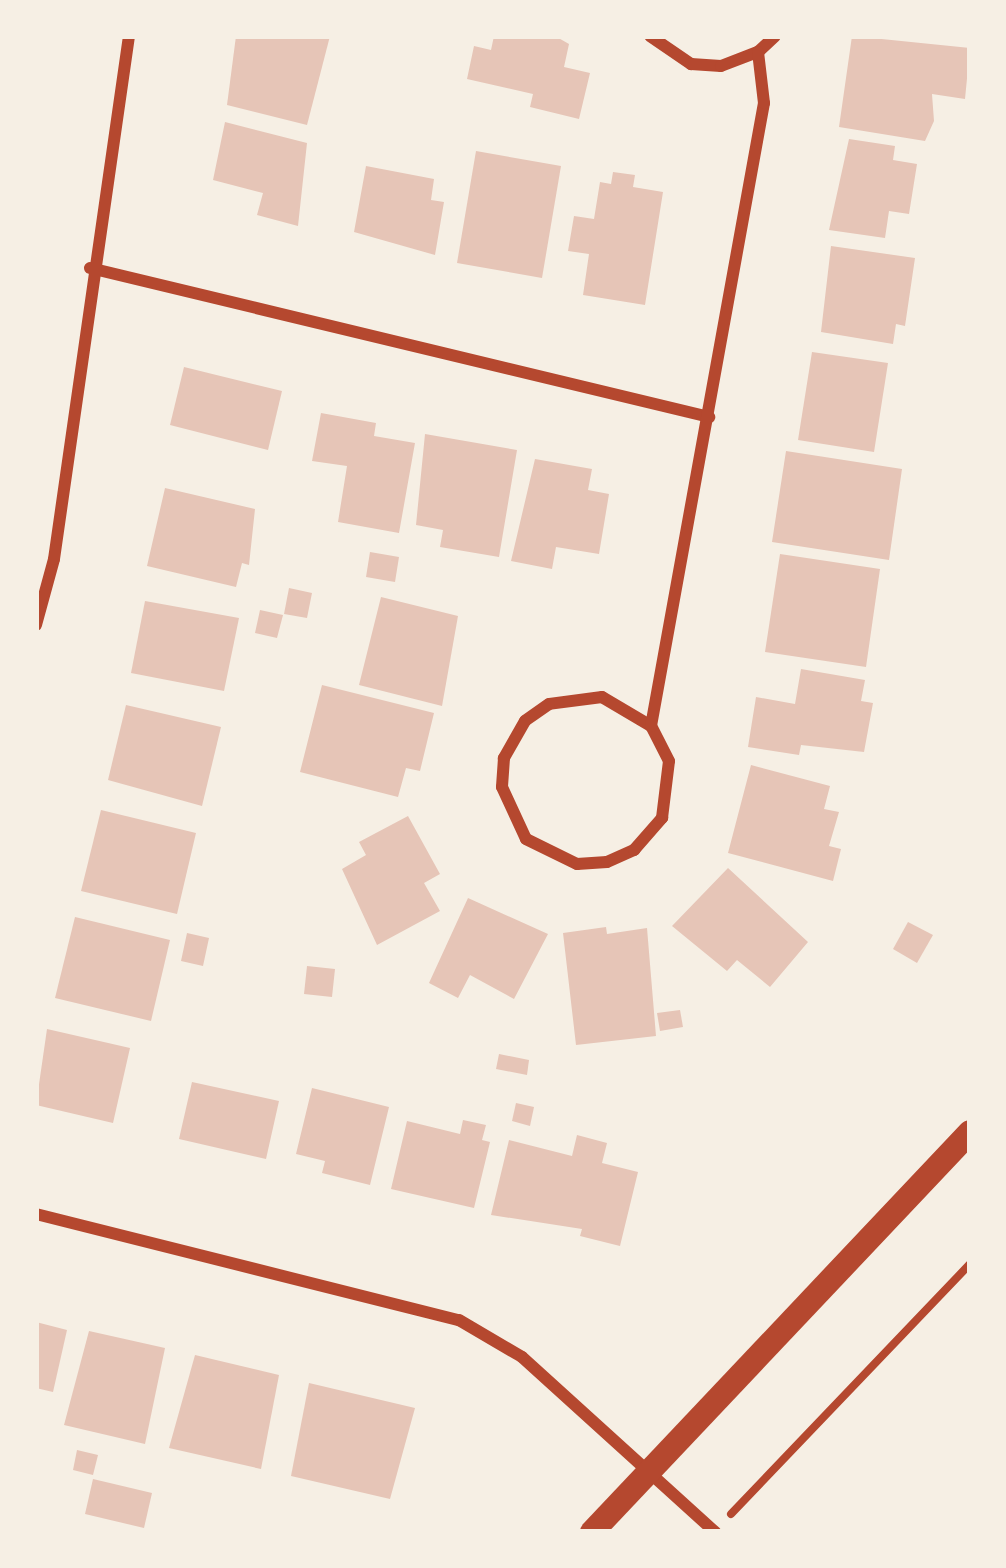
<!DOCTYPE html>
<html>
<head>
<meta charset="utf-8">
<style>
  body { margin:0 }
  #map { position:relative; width:1006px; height:1568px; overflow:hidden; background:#f6efe4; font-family:Ubuntu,sans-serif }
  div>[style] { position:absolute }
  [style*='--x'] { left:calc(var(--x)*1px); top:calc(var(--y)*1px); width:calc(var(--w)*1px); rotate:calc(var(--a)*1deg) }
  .building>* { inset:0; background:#e6c5b7 }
  .path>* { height:8px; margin:-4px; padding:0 4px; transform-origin:4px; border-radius:4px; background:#b5482f }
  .minor>* { height:12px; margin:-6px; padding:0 6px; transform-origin:6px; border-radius:6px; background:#b5482f }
  .secondary>* { height:24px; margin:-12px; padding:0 12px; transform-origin:12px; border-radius:12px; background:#b5482f }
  span { translate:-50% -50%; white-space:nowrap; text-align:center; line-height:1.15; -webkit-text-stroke:9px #f6efe4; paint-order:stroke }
  .frame { position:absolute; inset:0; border:39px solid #f6efe4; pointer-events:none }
</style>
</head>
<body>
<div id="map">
  <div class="building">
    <i style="clip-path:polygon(236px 36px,330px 36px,307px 125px,227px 105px)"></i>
    <i style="clip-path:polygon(494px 36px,555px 36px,569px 44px,564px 67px,590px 73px,579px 119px,530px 107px,533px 94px,467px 79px,474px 46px,491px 50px)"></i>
    <i style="clip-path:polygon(852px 36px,970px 48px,965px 99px,932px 94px,934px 121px,925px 141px,839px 127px)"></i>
    <i style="clip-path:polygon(225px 122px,307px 143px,298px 226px,257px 215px,263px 193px,213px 180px)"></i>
    <i style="clip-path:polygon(849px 139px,895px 146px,893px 160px,917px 164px,909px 214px,889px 211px,885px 238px,829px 230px)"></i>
    <i style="clip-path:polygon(476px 151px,561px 166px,542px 278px,457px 263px)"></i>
    <i style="clip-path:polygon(366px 166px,434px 179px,431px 200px,444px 202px,435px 255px,354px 232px)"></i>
    <i style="clip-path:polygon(613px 172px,635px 175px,633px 187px,663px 192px,645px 305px,583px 295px,589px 254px,568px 251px,574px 216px,594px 219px,600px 182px,611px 184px)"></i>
    <i style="clip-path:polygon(831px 246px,915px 258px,905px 326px,896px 324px,893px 344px,821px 332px)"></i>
    <i style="clip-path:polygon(812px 352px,888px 363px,874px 452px,798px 440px)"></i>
    <i style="clip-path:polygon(184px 367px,282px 391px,268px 450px,170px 425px)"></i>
    <i style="clip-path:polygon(321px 413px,376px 423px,374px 436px,415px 443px,399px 533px,338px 522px,347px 466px,312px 461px)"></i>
    <i style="clip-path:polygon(425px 434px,517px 450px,499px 557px,440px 547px,443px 530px,416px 525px)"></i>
    <i style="clip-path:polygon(786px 451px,902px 469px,889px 560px,772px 542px)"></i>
    <i style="clip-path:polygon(535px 459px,592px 469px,588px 490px,609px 494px,599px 554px,556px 547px,552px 569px,511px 561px)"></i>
    <i style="clip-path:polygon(165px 488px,255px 509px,249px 565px,242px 563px,236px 587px,147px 566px)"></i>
    <i style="clip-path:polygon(370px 552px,399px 557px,395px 582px,366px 577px)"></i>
    <i style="clip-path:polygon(780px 554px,880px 569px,866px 667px,765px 652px)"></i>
    <i style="clip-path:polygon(289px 588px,312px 593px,307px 618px,284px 614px)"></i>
    <i style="clip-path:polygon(381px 597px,458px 616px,442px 706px,359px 685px)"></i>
    <i style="clip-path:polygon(145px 601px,239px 618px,224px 691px,131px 673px)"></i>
    <i style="clip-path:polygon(260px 610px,283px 615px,277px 638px,255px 633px)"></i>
    <i style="clip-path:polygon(801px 669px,865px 680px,861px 701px,873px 703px,864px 752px,801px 745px,799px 755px,748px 747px,756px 697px,795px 704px)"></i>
    <i style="clip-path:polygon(322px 685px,434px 713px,420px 771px,406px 768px,398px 797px,300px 772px)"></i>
    <i style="clip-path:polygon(126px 705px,221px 727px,202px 806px,108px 780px)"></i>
    <i style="clip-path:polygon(751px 765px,830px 786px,824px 809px,839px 812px,829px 846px,841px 849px,833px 881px,728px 853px)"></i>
    <i style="clip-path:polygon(101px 810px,196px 833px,177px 914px,81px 891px)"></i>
    <i style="clip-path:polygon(408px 816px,440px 874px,424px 883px,440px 911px,377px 945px,342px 869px,366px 855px,359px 842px)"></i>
    <i style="clip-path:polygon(728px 868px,808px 942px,770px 987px,737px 960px,727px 971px,672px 926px)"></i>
    <i style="clip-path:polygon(468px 898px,548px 934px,514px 999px,470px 975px,458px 998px,429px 983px)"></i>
    <i style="clip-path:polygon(75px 917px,170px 940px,151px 1021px,55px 998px)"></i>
    <i style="clip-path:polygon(908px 922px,933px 935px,917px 963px,893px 949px)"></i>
    <i style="clip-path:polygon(606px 927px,607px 934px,647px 928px,656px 1036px,576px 1045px,563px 933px)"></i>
    <i style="clip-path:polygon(187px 933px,209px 938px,203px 966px,181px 961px)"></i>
    <i style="clip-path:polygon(307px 966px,335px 969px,332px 997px,304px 994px)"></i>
    <i style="clip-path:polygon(680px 1010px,683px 1027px,660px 1031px,657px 1013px)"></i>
    <i style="clip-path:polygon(47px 1029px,130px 1048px,113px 1123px,36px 1105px)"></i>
    <i style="clip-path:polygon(499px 1054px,529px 1060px,527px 1075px,496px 1069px)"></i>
    <i style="clip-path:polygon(192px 1082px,279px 1101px,266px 1159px,179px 1139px)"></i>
    <i style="clip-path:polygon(312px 1088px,389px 1107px,370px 1185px,322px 1173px,325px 1161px,296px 1154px)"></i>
    <i style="clip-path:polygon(516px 1103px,534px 1107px,530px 1126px,512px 1121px)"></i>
    <i style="clip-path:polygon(463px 1120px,486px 1125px,482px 1140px,490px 1142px,474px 1208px,391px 1189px,407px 1121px,460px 1134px)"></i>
    <i style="clip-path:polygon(577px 1135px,607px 1143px,602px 1163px,638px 1172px,620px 1246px,580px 1236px,582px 1229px,491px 1215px,509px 1140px,572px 1156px)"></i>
    <i style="clip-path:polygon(36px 1322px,67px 1330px,53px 1392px,36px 1388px)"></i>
    <i style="clip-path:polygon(89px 1331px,165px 1348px,145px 1444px,64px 1425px)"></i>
    <i style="clip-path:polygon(195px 1355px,279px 1375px,261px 1469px,169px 1448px)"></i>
    <i style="clip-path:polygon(309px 1383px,415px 1408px,390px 1499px,291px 1476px)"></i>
    <i style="clip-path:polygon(77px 1450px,98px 1455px,93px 1475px,73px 1470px)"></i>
    <i style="clip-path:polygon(93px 1479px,152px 1493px,144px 1528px,85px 1514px)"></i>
  </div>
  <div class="path">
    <i style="--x:731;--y:1514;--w:346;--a:-46.3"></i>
  </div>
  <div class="minor">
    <i style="--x:650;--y:36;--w:50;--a:34.3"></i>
    <i style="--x:691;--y:64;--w:30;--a:4"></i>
    <i style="--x:721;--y:66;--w:40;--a:-21"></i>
    <i style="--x:758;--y:52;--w:23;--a:-43"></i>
    <i style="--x:90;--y:268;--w:637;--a:13.53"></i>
    <i style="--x:36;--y:625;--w:68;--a:-74.7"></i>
    <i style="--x:54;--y:559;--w:528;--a:-81.84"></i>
    <i style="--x:651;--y:726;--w:57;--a:-149.4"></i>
    <i style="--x:602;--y:697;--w:53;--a:172.5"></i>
    <i style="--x:549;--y:704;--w:29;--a:145"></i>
    <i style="--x:525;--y:721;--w:43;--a:119.6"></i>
    <i style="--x:504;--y:758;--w:29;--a:94"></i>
    <i style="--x:502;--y:787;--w:57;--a:65.2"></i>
    <i style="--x:526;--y:839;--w:57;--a:26.1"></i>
    <i style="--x:577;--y:864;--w:30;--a:-4"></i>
    <i style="--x:607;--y:862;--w:30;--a:-24"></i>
    <i style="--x:634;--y:850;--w:43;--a:-48.8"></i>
    <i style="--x:662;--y:818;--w:57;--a:-83"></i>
    <i style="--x:669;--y:761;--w:39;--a:-117"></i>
    <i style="--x:651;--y:726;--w:633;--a:-79.72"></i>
    <i style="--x:764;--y:103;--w:51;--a:-96.7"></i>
    <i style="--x:36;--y:1214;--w:436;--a:14.1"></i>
    <i style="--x:459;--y:1320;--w:73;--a:30.4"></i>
    <i style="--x:522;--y:1357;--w:261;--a:42.2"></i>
  </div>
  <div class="secondary">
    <i style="--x:592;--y:1532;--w:550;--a:-46.62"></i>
  </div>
  <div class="frame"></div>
</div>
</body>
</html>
